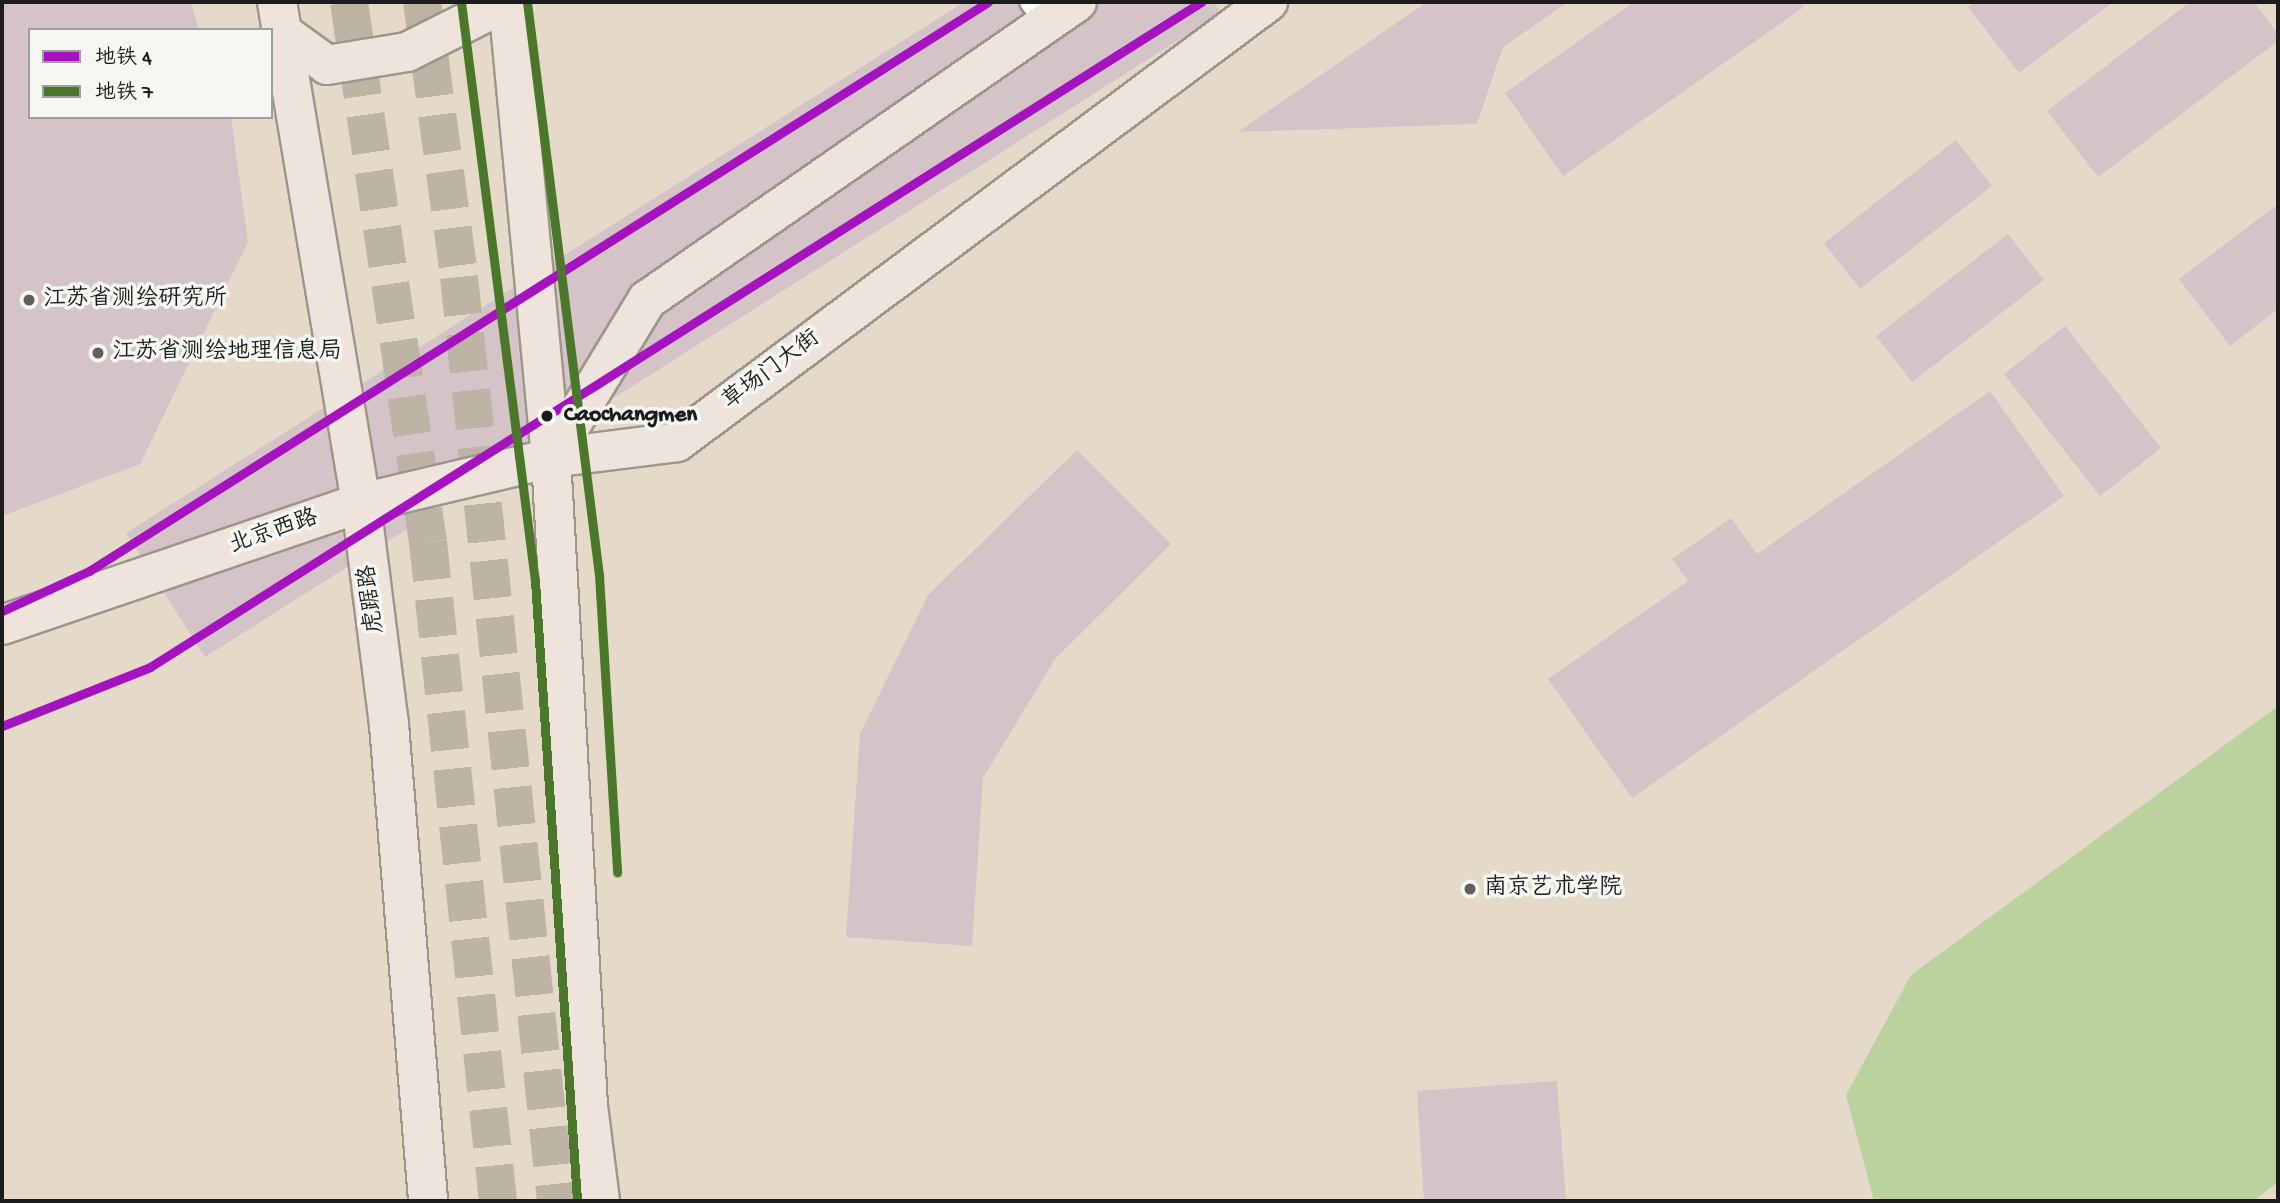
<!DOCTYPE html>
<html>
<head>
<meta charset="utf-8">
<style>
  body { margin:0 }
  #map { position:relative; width:2280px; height:1203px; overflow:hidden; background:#e5dac9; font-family:"Gochi Hand","LXGW WenKai TC",sans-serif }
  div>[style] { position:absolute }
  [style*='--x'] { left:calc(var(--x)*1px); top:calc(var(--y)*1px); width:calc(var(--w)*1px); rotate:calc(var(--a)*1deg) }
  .green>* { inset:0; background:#bcd29e }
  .building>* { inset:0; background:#d4c3c7 }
  .trunk-tunnel>* { height:38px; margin-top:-19px; transform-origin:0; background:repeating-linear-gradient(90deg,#bdb4a6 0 38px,transparent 0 57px) }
  .roads { filter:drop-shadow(2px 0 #9c968c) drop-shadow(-2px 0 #9c968c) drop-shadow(0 2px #9c968c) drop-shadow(0 -2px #9c968c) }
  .service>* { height:18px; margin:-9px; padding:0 9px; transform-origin:9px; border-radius:9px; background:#fbf9f7 }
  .primary>* { height:38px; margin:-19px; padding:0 19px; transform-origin:19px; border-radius:19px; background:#eee4dc }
  .metro-1>* { height:9px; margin:-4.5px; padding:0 4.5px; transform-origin:4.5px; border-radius:4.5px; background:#a513c0 }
  .metro-2>* { height:9px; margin:-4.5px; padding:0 4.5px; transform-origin:4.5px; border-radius:4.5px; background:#4a7729 }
  .dots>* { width:19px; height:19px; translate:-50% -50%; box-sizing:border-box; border:4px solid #f6f6f2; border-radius:50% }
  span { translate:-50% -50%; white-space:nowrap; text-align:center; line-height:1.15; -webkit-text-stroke:7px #f6f6f2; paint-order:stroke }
  .poi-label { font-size:23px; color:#1c1c1c }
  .left { translate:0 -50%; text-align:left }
  .street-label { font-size:23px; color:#1c1c1c }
  .stop-label { font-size:23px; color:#1c1c1c; font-weight:700 }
  .frame { position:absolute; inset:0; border:4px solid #1c1c1c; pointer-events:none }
  .legend { position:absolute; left:28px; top:28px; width:245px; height:91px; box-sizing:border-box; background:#f6f6f2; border:2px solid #9f9f9c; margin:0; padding:9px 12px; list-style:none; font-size:21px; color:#1c1c1c }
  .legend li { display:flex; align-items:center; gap:14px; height:35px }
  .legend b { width:35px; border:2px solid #9f9f9c }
</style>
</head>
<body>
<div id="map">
  <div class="green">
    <i style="clip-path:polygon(2278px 706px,2278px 1182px,2253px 1201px,1874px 1201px,1846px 1095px,1911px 975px)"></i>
  </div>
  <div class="building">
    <i style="clip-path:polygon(2px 2px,191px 2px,199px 30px,30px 30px,30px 117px,231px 117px,248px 242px,140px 464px,2px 516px)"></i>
    <i style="clip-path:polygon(964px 2px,1214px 2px,1221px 13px,205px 657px,126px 533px)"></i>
    <i style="clip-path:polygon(1427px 2px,1568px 2px,1503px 47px,1477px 124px,1238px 132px)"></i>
    <i style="clip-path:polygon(1634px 2px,1801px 2px,1804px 7px,1563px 176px,1505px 93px)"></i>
    <i style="clip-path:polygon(1974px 2px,2113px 2px,2019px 73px,1968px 7px)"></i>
    <i style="clip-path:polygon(2190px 2px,2254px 2px,2278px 34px,2278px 41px,2098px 177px,2047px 111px)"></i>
    <i style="clip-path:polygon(1956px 140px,1992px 186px,1860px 289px,1824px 243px)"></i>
    <i style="clip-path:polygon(2278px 204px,2278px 309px,2230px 346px,2179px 279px)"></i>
    <i style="clip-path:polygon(2008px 234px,2044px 280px,1912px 382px,1876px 336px)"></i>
    <i style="clip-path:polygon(2065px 326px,2161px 448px,2100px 496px,2004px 374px)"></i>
    <i style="clip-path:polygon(1990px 391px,2064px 496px,1632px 798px,1548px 679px,1688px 581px,1672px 559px,1731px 518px,1757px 554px)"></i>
    <i style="clip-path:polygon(1077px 450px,1171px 544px,1055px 659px,983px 778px,972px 946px,846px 937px,860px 734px,928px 595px)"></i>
    <i style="clip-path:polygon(1557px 1081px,1566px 1201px,1424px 1201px,1417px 1091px)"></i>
  </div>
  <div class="trunk-tunnel">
    <i style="--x:349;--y:2;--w:546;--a:81.68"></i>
    <i style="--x:428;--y:542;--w:663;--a:83.94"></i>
    <i style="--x:422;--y:2;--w:277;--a:82.3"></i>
    <i style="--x:459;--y:277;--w:929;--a:84.01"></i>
  </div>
  <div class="roads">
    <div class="service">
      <i style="--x:1029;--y:2;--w:27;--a:54"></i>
    </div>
    <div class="primary">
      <i style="--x:277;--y:2;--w:508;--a:80.48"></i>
      <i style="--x:361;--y:503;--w:224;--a:82.8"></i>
      <i style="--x:389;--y:725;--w:478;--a:85.3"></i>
      <i style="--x:508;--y:2;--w:458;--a:84.6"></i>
      <i style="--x:551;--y:458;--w:649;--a:86.73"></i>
      <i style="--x:588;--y:1106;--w:96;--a:82.8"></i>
      <i style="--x:283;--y:33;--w:54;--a:36"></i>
      <i style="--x:327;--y:65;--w:81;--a:-9.2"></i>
      <i style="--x:407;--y:52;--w:112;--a:-26.6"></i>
      <i style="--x:551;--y:458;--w:185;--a:-58.7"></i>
      <i style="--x:647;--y:300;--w:523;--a:-34.72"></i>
      <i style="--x:2;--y:625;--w:379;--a:-18.8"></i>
      <i style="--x:361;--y:503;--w:195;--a:-13.3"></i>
      <i style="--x:551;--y:458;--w:127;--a:-7.2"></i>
      <i style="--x:677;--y:442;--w:737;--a:-36.67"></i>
    </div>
  </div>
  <div class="metro-1">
    <i style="--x:2;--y:611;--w:96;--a:-24.7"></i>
    <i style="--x:89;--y:571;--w:1064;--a:-32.33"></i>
    <i style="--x:2;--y:726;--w:159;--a:-21.7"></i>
    <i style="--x:150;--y:667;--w:1244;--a:-32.32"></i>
  </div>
  <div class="metro-2">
    <i style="--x:461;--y:2;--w:584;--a:82.72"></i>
    <i style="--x:535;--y:581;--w:621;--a:86.12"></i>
    <i style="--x:527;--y:2;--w:578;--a:82.84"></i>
    <i style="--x:599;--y:575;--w:298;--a:86.5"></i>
  </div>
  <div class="dots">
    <i style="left:29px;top:300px;background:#625e59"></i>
    <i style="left:98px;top:353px;background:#625e59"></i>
    <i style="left:547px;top:416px;background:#1c1c1c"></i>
    <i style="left:1470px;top:889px;background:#625e59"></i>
  </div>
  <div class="poi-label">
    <span class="left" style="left:43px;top:300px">江苏省测绘研究所</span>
    <span class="left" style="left:112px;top:353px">江苏省测绘地理信息局</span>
    <span class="left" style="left:1484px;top:889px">南京艺术学院</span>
  </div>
  <div class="street-label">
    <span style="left:772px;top:371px;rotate:-37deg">草场门大街</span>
    <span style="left:274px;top:533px;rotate:-19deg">北京西路</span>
    <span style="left:373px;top:599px;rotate:-97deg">虎踞路</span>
  </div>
  <div class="stop-label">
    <span class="left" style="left:564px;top:416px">Caochangmen</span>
  </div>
  <div class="frame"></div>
  <ul class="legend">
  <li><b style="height:9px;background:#a513c0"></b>地铁 4</li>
  <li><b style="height:9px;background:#4a7729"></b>地铁 7</li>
  </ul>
</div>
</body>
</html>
